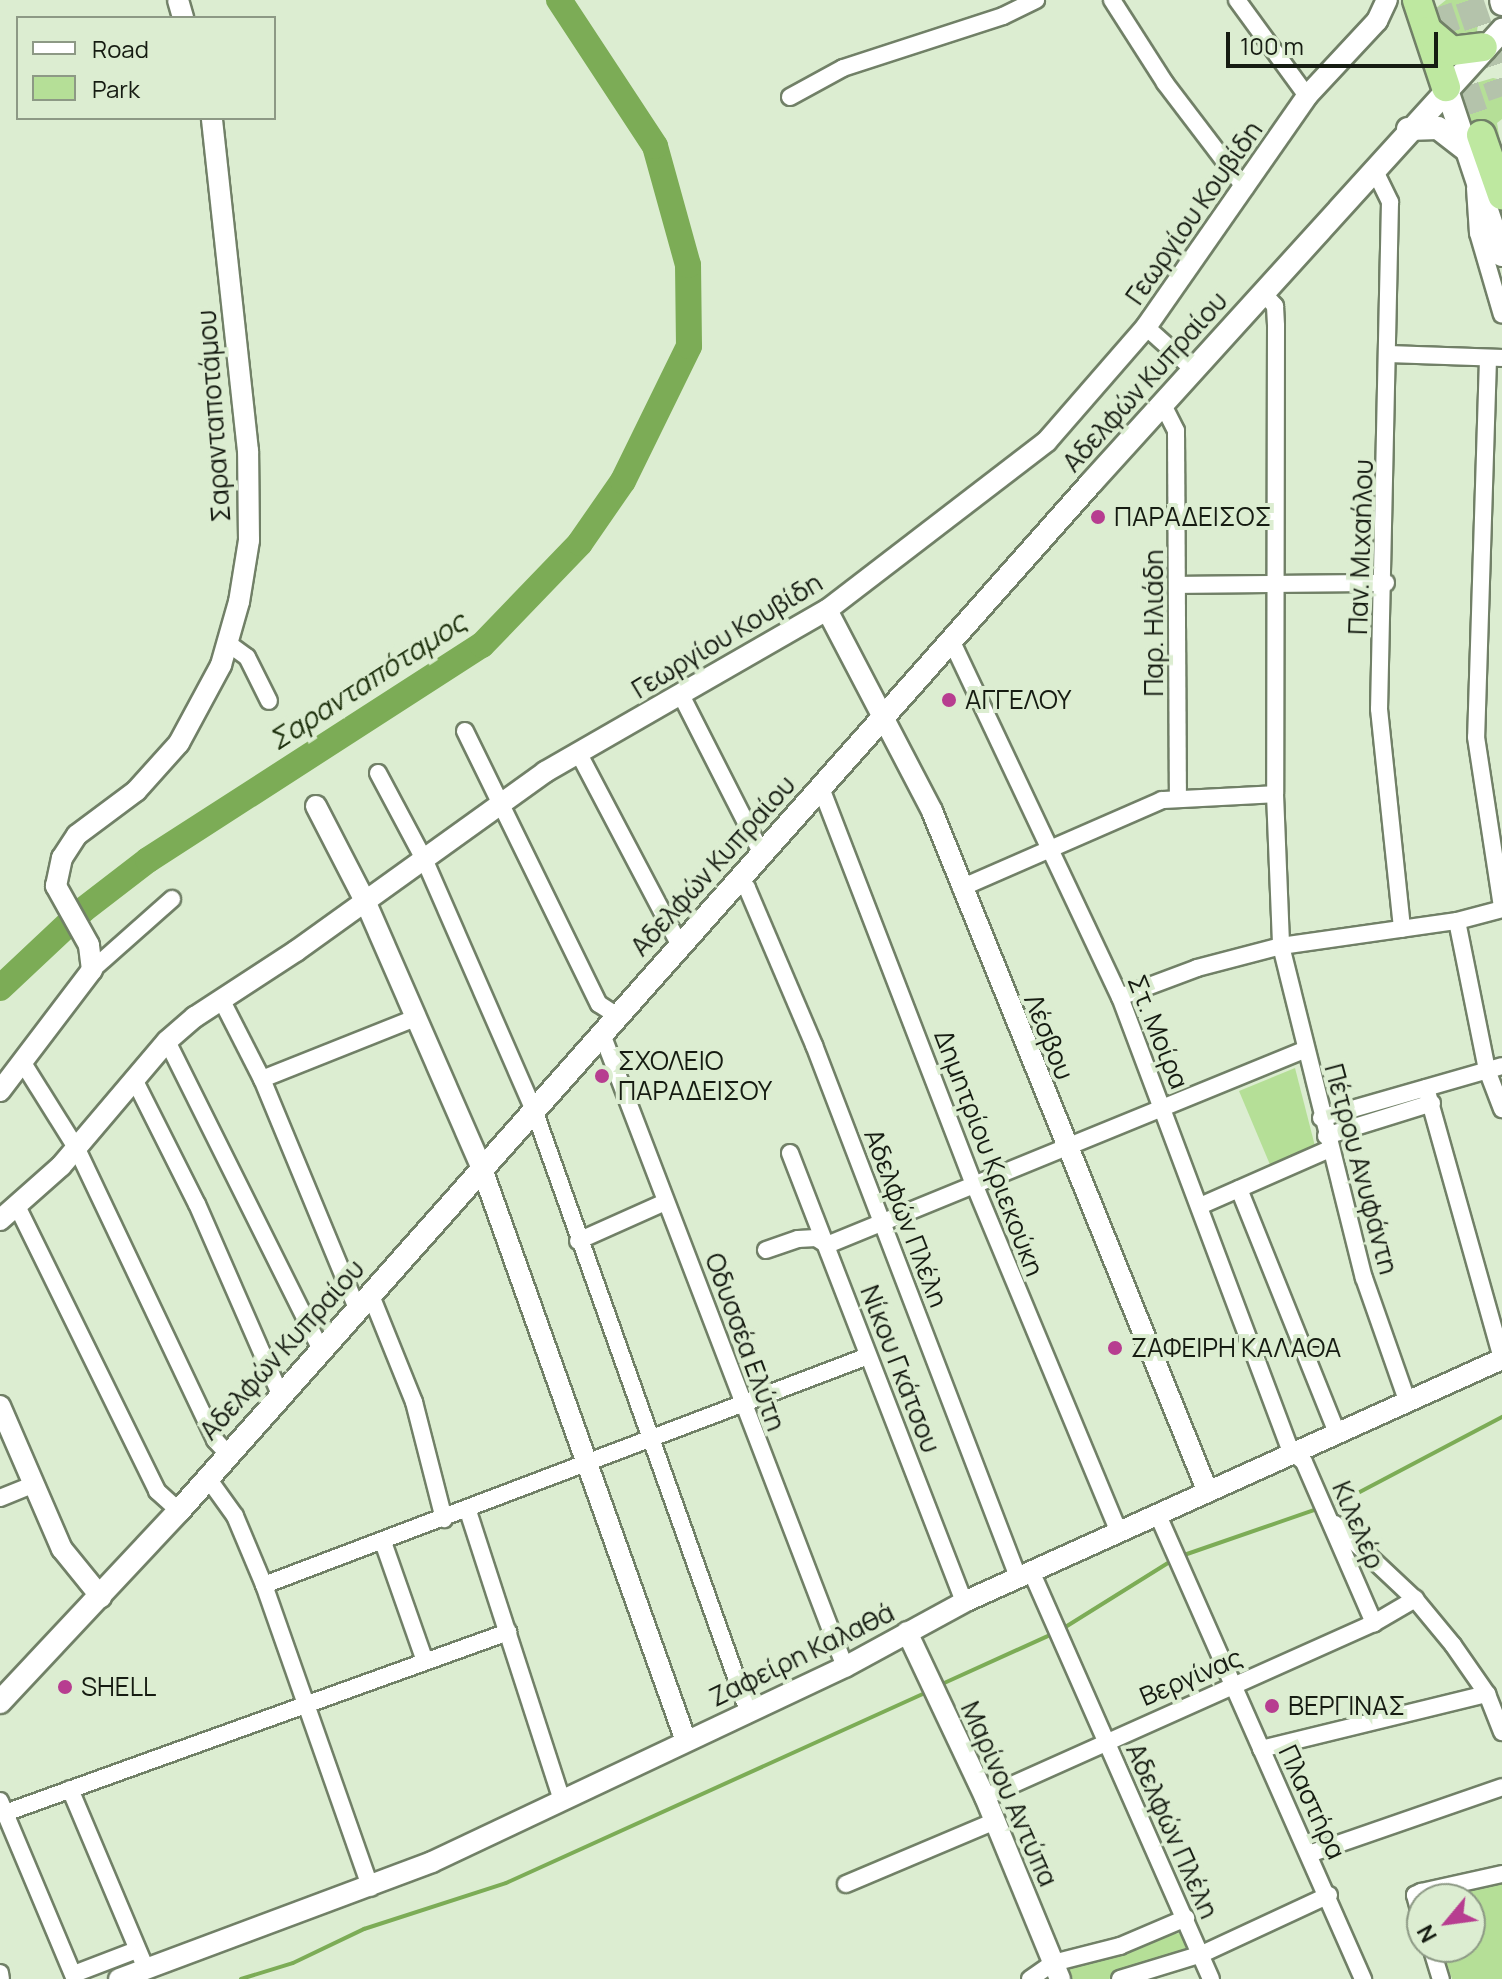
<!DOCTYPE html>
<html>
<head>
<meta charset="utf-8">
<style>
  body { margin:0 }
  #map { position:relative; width:1502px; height:1979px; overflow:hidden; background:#dcedd1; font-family:Manrope,sans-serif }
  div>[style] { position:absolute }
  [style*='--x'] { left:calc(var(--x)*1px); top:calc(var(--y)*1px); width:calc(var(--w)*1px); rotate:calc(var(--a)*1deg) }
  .green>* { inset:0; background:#b5df97 }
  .stream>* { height:4px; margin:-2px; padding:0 2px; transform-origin:2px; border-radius:2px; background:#7cac56 }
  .river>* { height:26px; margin:-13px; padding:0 13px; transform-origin:13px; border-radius:13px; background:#7cac56 }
  .trunk-tunnel>* { height:28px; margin-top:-14px; transform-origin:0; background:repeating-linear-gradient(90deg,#b4c3ab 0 28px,transparent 0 42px) }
  .roads { filter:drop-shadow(2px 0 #718067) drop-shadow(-2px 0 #718067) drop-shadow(0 2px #718067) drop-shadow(0 -2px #718067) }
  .minor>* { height:16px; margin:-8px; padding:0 8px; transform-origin:8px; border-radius:8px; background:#fff }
  .tertiary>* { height:20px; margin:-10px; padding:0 10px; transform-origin:10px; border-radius:10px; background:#fff }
  .secondary>* { height:22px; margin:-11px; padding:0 11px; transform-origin:11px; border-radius:11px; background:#fff }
  .trunk>* { height:28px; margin:-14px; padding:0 14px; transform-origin:14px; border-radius:14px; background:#bee8a0 }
  .dots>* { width:22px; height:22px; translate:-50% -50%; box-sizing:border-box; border:4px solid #dcedd1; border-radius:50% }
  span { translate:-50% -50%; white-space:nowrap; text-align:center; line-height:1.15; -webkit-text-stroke:8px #dcedd1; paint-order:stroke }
  .street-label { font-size:26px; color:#161c12 }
  .poi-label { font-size:26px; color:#161c12 }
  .left { translate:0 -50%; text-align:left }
  .water-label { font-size:28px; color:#1f320e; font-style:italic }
  .legend { position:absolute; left:16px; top:16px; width:260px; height:104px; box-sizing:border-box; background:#dcedd1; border:2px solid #8d9985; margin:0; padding:10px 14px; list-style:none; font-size:24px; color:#161c12 }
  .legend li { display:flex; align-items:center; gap:16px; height:40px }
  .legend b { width:40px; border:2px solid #8d9985 }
  .north { position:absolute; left:1406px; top:1883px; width:80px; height:80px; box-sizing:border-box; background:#dcedd1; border:2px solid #8d9985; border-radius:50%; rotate:241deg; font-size:22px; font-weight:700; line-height:32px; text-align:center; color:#161c12 }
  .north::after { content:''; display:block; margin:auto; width:28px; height:36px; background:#b73d90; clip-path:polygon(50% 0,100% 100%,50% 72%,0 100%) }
  .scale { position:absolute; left:1226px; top:32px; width:212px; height:36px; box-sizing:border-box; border:4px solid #161c12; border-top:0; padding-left:10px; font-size:24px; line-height:28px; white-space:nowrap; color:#161c12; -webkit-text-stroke:6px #dcedd1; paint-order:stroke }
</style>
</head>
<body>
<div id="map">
  <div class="green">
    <i style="clip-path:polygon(1446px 0,1480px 0,1477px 32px,1466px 43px,1426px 16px)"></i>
    <i style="clip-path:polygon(1493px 78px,1502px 80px,1502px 119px,1497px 123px,1502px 153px,1493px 126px,1470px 144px,1468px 97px,1476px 83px)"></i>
    <i style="clip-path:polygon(1295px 1068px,1316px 1150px,1271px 1167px,1239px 1091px)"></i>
    <i style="clip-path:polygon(1502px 1878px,1502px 1979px,1452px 1979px,1441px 1947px,1470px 1947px,1470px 1899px,1432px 1899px)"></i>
    <i style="clip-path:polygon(1179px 1933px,1191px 1946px,1109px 1979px,1068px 1979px,1061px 1961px)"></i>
  </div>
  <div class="stream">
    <i style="--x:1337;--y:1504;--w:187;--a:-27.8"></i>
    <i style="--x:1187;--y:1554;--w:138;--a:-19.1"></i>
    <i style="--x:1067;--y:1626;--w:119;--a:-32"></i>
    <i style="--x:942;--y:1684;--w:116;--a:-24.4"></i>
    <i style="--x:241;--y:1979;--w:54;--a:-17.1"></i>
    <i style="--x:293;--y:1963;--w:79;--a:-25.6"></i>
    <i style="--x:364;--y:1929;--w:149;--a:-17.9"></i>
    <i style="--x:506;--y:1883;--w:457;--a:-24.4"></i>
  </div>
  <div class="river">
    <i style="--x:0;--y:988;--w:114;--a:-43.2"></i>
    <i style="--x:83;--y:910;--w:82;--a:-37.6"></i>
    <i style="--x:148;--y:860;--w:397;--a:-32.8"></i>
    <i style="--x:482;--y:645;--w:141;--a:-46.1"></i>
    <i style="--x:580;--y:543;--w:75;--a:-55.3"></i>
    <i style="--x:623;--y:481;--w:150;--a:-63.9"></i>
    <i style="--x:689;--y:346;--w:81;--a:-90.7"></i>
    <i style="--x:688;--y:265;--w:123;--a:-105.5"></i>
    <i style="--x:655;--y:146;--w:175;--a:-123.3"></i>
  </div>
  <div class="trunk-tunnel">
    <i style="--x:1469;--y:0;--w:102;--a:71"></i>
    <i style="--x:1438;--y:7;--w:135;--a:71.4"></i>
  </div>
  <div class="roads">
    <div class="minor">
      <i style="--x:1112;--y:0;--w:98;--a:57.4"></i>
      <i style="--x:1165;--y:83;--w:132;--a:52.7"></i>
      <i style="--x:1237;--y:0;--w:119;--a:53.9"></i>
      <i style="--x:790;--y:97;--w:60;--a:-28.7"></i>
      <i style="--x:843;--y:68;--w:168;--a:-18"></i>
      <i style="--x:1003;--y:16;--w:37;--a:-26"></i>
      <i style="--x:1374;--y:169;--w:37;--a:64"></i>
      <i style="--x:1390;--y:202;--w:507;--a:91.24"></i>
      <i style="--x:1379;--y:709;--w:221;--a:84"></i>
      <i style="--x:1475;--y:188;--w:45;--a:86.2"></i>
      <i style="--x:1478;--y:233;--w:85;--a:73.7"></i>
      <i style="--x:1263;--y:293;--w:18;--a:47"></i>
      <i style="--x:1275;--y:306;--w:20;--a:87"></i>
      <i style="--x:1276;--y:326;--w:468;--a:90.1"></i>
      <i style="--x:1275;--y:794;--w:152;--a:87.7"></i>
      <i style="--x:1281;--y:946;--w:342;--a:76"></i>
      <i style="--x:1364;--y:1278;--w:129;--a:70.6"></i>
      <i style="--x:1146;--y:327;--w:64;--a:41.9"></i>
      <i style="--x:1389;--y:354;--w:113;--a:2"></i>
      <i style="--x:1488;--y:359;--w:378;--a:91.8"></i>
      <i style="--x:1476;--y:737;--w:171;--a:81.3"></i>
      <i style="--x:1163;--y:405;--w:29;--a:63"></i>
      <i style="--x:1176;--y:431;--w:366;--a:89.7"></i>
      <i style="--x:1178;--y:585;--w:208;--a:-0.6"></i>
      <i style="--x:952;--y:642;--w:393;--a:64.7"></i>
      <i style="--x:1120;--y:997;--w:485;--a:69.4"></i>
      <i style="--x:1291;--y:1451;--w:17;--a:40"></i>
      <i style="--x:1304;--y:1462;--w:176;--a:66.5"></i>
      <i style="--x:229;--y:644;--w:22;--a:36"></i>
      <i style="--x:247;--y:657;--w:49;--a:63.4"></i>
      <i style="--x:682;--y:697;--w:176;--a:63"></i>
      <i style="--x:465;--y:731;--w:304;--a:63.9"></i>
      <i style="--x:599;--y:1004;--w:20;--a:33"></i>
      <i style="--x:579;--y:754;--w:215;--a:62.2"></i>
      <i style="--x:378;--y:773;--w:100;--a:61.9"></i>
      <i style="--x:425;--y:861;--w:272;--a:66.4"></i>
      <i style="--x:534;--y:1110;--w:638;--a:70.4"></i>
      <i style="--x:821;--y:788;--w:425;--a:68.9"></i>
      <i style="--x:974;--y:1184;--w:377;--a:67.4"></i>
      <i style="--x:739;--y:880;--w:11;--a:45"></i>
      <i style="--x:747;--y:888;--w:171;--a:66.9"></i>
      <i style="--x:814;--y:1045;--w:570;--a:69.02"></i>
      <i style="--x:961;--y:888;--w:219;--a:-23.6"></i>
      <i style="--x:1162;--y:800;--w:113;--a:-3"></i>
      <i style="--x:1457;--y:921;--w:152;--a:78.6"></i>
      <i style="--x:1487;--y:1070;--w:42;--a:69"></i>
      <i style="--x:92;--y:970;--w:107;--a:-41.6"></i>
      <i style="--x:1120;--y:997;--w:82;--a:-20.6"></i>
      <i style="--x:1197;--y:968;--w:87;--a:-14.7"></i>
      <i style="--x:1281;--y:946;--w:178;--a:-8.1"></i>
      <i style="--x:1457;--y:921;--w:47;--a:-14.9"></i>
      <i style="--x:221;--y:999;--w:90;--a:62.9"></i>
      <i style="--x:262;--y:1079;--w:248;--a:67.5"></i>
      <i style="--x:602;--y:1034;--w:678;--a:69"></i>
      <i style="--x:167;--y:1041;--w:343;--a:63.5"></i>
      <i style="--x:23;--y:1063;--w:102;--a:57.9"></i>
      <i style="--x:77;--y:1149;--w:322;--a:64.6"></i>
      <i style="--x:215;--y:1440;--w:19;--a:47"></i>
      <i style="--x:134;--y:1079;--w:140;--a:63.3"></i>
      <i style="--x:197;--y:1204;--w:207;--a:66.4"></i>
      <i style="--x:262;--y:1079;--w:165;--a:-21.7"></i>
      <i style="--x:1426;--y:1088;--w:281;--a:74.3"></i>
      <i style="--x:1321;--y:1118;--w:188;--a:-16"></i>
      <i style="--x:1326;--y:1136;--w:111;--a:-17.3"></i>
      <i style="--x:790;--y:1153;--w:482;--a:68.8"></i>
      <i style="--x:1239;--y:1189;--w:260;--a:68.1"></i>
      <i style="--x:17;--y:1206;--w:318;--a:63.8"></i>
      <i style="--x:157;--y:1491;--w:30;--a:42"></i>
      <i style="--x:1200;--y:1206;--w:142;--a:-23.7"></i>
      <i style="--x:578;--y:1241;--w:95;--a:-24.1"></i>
      <i style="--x:766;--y:1250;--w:34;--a:-19"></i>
      <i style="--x:798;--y:1239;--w:18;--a:-3"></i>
      <i style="--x:816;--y:1238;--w:13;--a:32"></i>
      <i style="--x:827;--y:1245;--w:515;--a:-22.23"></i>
      <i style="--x:370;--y:1293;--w:118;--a:68"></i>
      <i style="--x:414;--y:1402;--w:121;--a:75.6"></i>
      <i style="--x:207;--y:1477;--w:48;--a:54.3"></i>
      <i style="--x:235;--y:1516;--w:75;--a:67.2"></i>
      <i style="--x:264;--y:1585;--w:321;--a:70.6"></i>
      <i style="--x:0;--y:1498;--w:37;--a:-22"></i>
      <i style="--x:468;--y:1511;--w:305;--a:72"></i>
      <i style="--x:1157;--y:1513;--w:510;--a:66.15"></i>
      <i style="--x:1335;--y:1524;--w:110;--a:43.2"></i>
      <i style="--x:1415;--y:1599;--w:60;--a:50.4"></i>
      <i style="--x:1453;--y:1645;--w:60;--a:55.2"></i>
      <i style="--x:1487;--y:1694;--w:41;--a:68.5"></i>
      <i style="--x:383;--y:1542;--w:126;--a:70.6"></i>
      <i style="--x:1031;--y:1571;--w:446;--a:66.2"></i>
      <i style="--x:264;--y:1585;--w:646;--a:-20.76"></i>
      <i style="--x:1261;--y:1749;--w:233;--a:-13.7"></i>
      <i style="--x:70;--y:1789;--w:195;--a:67.1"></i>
      <i style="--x:985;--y:1797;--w:426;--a:-24.1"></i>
      <i style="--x:1374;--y:1623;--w:48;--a:-30.3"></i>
      <i style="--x:0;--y:1801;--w:193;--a:67.2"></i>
      <i style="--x:5;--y:1813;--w:535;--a:-19.79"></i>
      <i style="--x:1309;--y:1854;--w:204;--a:-19.1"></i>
      <i style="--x:846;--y:1884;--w:162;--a:-22.9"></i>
      <i style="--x:1422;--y:1921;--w:27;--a:-105"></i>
      <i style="--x:1415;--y:1895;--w:7;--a:-27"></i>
      <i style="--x:1421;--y:1892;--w:83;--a:-12.5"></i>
      <i style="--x:1431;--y:1947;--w:34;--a:73"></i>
      <i style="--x:0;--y:1973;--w:6;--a:81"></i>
      <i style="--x:74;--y:1974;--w:67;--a:-20.9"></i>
      <i style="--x:1030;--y:1979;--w:28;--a:-35"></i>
      <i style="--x:1053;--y:1963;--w:69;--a:-14.2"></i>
      <i style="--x:1120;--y:1946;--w:72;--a:-23"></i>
      <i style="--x:1120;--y:1979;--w:86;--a:-17"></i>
      <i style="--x:1202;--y:1954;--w:140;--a:-24.9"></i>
    </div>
    <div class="tertiary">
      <i style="--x:178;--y:0;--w:19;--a:74"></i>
      <i style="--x:827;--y:610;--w:227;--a:62.4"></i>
      <i style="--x:932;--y:811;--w:733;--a:67.95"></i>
      <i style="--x:316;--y:806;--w:109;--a:62.7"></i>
      <i style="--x:366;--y:903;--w:290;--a:66.4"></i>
      <i style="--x:482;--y:1169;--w:607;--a:70.37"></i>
      <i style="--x:0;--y:1091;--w:152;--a:-52.8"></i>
      <i style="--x:92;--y:970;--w:25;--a:-97"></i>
      <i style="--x:89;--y:945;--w:68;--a:-119.2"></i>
      <i style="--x:56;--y:886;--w:29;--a:-78"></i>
      <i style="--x:62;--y:858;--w:27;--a:-57"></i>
      <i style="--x:77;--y:835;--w:74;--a:-36.7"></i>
      <i style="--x:136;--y:791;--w:64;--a:-48.1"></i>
      <i style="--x:179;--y:743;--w:89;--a:-61.7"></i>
      <i style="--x:221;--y:665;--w:66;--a:-74.1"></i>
      <i style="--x:239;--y:602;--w:63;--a:-80.8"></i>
      <i style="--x:249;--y:540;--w:89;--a:-90.6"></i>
      <i style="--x:248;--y:451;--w:335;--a:-96.2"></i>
      <i style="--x:0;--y:1220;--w:81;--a:-41.5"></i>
      <i style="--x:61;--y:1166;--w:164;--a:-49.7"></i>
      <i style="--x:167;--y:1041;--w:37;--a:-41"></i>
      <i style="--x:195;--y:1017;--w:121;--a:-33.2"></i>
      <i style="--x:296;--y:951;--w:307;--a:-35.7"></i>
      <i style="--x:545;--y:772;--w:325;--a:-29.9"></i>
      <i style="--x:827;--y:610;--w:277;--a:-37.5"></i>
      <i style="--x:1047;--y:441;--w:151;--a:-49"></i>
      <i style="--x:1146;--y:327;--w:282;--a:-55.1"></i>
      <i style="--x:1307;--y:96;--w:103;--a:-47"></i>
      <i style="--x:1377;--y:21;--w:23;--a:-65"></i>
      <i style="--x:0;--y:1406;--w:156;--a:66.6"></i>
      <i style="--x:62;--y:1549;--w:62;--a:50.9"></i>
      <i style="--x:907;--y:1632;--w:183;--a:64.7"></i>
      <i style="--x:985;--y:1797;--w:197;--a:67.6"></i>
      <i style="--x:119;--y:1979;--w:334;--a:-20.5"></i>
      <i style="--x:432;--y:1862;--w:457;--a:-25.3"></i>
      <i style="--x:845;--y:1667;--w:136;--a:-28.6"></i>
      <i style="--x:964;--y:1602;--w:590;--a:-24.31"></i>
    </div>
    <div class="secondary">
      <i style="--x:1501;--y:0;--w:4;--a:76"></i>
      <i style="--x:1446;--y:87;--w:177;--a:71.6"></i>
      <i style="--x:1408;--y:129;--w:30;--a:-2"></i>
      <i style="--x:1438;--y:128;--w:36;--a:38"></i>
      <i style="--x:0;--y:1702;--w:262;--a:-46.9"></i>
      <i style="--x:179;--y:1511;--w:1374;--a:-48.42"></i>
      <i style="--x:1091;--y:483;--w:612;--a:-47.78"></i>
    </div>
    <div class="trunk">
      <i style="--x:1417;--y:0;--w:92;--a:71.6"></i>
      <i style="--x:1428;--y:31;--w:31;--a:40"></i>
      <i style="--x:1452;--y:51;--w:31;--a:-7"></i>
      <i style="--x:1481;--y:135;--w:64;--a:70.7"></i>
    </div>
  </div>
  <div class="dots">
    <i style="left:1098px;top:517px;background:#b73d90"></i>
    <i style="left:949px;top:700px;background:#b73d90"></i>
    <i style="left:602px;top:1076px;background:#b73d90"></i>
    <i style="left:1115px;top:1348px;background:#b73d90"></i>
    <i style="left:65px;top:1687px;background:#b73d90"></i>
    <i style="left:1272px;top:1706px;background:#b73d90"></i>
  </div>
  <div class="street-label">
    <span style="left:1194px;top:213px;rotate:-55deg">Γεωργίου Κουβίδη</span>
    <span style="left:1145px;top:382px;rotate:-48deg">Αδελφών Κυπραίου</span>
    <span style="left:214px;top:416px;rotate:-94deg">Σαρανταποτάμου</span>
    <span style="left:1361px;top:547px;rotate:-88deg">Παν. Μιχαήλου</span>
    <span style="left:1154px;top:623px;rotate:-90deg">Παρ. Ηλιάδη</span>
    <span style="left:727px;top:636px;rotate:-31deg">Γεωργίου Κουβίδη</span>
    <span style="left:713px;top:866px;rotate:-48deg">Αδελφών Κυπραίου</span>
    <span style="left:1158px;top:1032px;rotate:68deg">Στ. Μοίρα</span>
    <span style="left:1049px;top:1037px;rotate:68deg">Λέσβου</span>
    <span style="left:989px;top:1153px;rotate:69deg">Δημητρίου Κριεκούκη</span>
    <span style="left:1361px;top:1169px;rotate:75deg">Πέτρου Ανυφάντη</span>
    <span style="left:906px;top:1218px;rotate:69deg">Αδελφών Πλέλη</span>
    <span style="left:745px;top:1342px;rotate:70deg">Οδυσσέα Ελύτη</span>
    <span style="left:282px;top:1350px;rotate:-48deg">Αδελφών Κυπραίου</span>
    <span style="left:900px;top:1369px;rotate:69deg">Νίκου Γκάτσου</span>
    <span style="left:1358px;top:1525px;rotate:67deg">Κιλελέρ</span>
    <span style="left:802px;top:1655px;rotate:-26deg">Ζαφείρη Καλαθά</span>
    <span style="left:1191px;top:1677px;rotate:-23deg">Βεργίνας</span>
    <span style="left:1009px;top:1794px;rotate:66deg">Μαρίνου Αντύπα</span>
    <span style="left:1312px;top:1802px;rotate:65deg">Πλαστήρα</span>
    <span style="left:1172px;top:1831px;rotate:66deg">Αδελφών Πλέλη</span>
  </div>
  <div class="poi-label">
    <span class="left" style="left:1114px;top:517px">ΠΑΡΑΔΕΙΣΟΣ</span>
    <span class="left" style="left:965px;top:700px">ΑΓΓΕΛΟΥ</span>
    <span class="left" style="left:618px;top:1076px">ΣΧΟΛΕΙΟ<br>ΠΑΡΑΔΕΙΣΟΥ</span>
    <span class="left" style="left:1131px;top:1348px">ΖΑΦΕΙΡΗ ΚΑΛΑΘΑ</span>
    <span class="left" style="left:81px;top:1687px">SHELL</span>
    <span class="left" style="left:1288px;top:1706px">ΒΕΡΓΙΝΑΣ</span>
  </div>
  <div class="water-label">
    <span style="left:367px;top:680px;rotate:-33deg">Σαρανταπόταμος</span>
  </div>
  <ul class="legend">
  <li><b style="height:10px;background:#fff"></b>Road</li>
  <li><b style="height:22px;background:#b5df97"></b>Park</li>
  </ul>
  <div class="north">N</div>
  <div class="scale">100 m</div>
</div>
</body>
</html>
